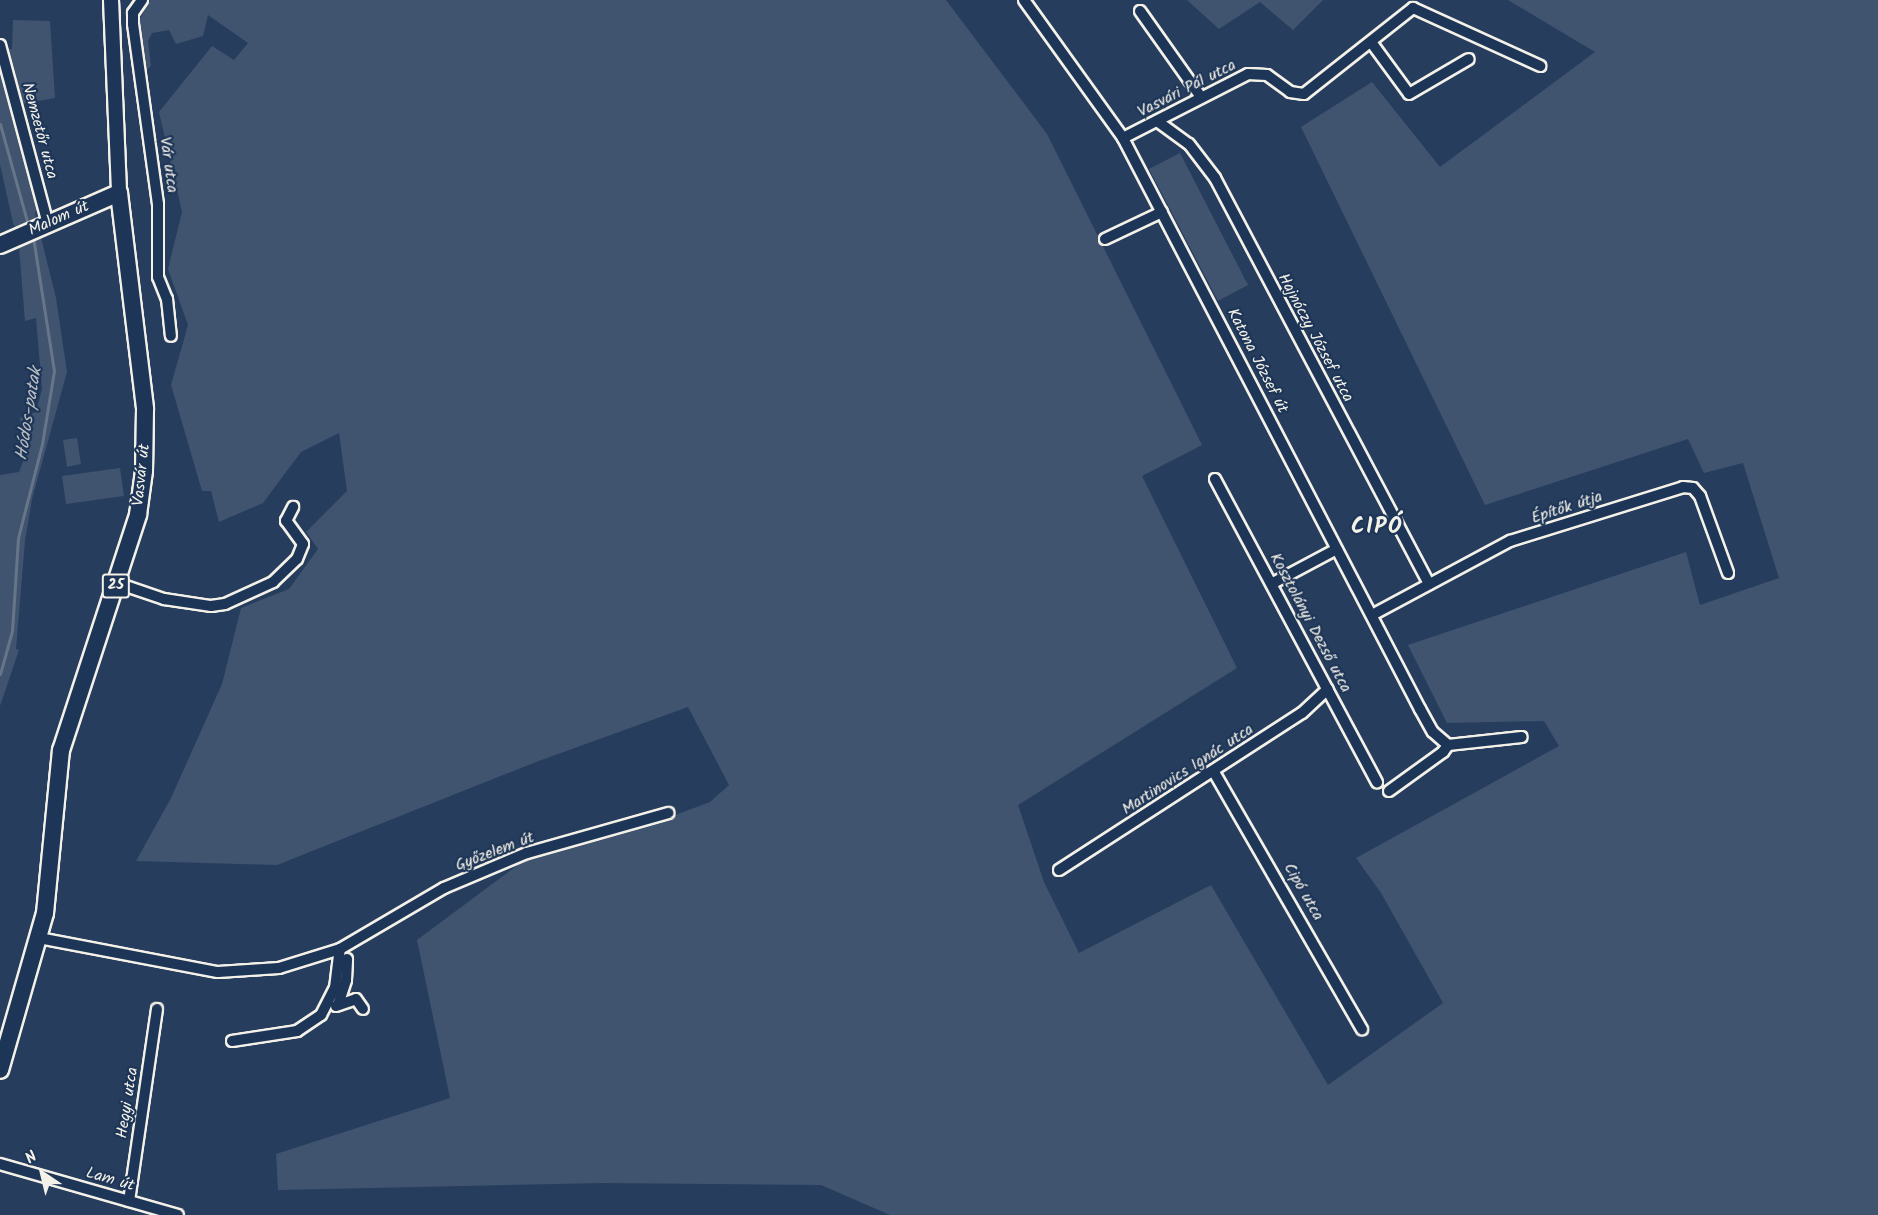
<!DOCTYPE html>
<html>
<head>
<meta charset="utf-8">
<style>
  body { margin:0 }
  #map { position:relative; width:1878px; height:1215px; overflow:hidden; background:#263d5d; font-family:Kalam,sans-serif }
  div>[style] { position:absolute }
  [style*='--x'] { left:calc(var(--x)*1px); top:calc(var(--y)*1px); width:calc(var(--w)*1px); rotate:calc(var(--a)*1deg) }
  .green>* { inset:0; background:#40546f }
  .stream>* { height:3px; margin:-1.5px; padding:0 1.5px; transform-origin:1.5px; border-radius:1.5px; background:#677588 }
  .roads { filter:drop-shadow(2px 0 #f4f1e8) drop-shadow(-2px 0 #f4f1e8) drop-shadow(0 2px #f4f1e8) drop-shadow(0 -2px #f4f1e8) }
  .minor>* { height:10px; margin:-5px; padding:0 5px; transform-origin:5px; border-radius:5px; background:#1d3557 }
  .tertiary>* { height:14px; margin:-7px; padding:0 7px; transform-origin:7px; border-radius:7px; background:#1d3557 }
  .primary>* { height:16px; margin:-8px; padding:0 8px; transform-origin:8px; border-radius:8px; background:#1d3557 }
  span { translate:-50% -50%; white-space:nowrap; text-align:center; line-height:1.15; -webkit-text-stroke:4.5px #1d3557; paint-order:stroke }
  .shield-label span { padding:2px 4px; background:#1d3557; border:2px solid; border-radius:4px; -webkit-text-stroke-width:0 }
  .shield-label { font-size:15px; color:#f4f1e8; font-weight:700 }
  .street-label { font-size:16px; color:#f4f1e8 }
  .water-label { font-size:18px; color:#bcbfc2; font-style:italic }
  .district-label { font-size:22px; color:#f4f1e8; font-weight:700; letter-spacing:1.5px }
  .north { position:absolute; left:12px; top:1143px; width:60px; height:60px; -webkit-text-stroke:4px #1d3557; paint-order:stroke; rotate:325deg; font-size:16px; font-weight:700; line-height:24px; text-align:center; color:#f4f1e8 }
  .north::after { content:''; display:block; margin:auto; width:21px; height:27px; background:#f4f1e8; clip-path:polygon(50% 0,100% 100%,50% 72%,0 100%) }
</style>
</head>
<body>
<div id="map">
  <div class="green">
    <i style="clip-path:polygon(150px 0,946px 0,1047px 134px,1202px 445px,1142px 476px,1237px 668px,1018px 805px,1044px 882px,1079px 953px,1211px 885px,1328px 1085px,1443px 1003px,1381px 893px,1356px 858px,1559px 746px,1544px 721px,1447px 723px,1408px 645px,1686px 552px,1700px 605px,1779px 578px,1743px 463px,1704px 473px,1688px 439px,1485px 505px,1301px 127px,1372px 82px,1440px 167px,1595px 52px,1508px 0,1878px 0,1878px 1215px,890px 1215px,821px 1185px,603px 1183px,278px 1190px,276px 1154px,450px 1098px,417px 940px,527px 858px,662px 820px,710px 802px,729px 785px,688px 707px,536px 762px,277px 865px,136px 861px,171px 798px,222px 684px,241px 608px,289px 589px,318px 549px,306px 532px,347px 491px,339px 433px,301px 452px,263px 503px,219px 522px,211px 491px,202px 491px,171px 385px,188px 325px,168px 269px,182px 212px,159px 112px,212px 46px,234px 60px,248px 43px,208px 15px,203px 36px,176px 44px,169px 30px,152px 33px,148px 41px,151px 66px,146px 70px,138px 23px)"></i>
    <i style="clip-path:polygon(1187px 0,1323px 0,1293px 30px,1260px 2px,1219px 29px)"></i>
    <i style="clip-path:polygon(13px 20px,50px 21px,55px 98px,22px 104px,7px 50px,12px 49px)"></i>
    <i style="clip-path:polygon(0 67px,39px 207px,35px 213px,56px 298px,67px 372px,32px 499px,25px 541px,16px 649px,19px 650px,0 706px,0 475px,19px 472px,27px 451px,23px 452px,20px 418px,36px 412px,42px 389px,36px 318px,25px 321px,19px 248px,24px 245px,13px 223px,0 164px)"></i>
    <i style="clip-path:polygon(1180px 153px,1248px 285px,1218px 301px,1149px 169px)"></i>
    <i style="clip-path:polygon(77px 438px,81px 464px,67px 467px,63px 440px)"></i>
    <i style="clip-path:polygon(120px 468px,124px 496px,66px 504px,62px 476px)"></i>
  </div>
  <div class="stream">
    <i style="--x:0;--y:124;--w:105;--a:74.5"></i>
    <i style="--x:0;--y:674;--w:45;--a:-74.4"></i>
    <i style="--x:12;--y:631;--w:93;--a:-86.3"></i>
    <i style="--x:18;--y:538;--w:97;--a:-75.7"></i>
    <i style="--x:42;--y:444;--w:74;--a:-80.7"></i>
    <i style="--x:54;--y:371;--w:136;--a:-98.9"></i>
  </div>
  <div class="roads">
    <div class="minor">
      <i style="--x:142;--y:0;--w:16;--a:125"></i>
      <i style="--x:133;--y:13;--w:11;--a:90"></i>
      <i style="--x:133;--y:24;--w:182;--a:82.1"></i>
      <i style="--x:158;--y:204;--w:73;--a:90"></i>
      <i style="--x:158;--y:277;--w:24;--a:68"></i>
      <i style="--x:167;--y:299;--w:37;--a:84"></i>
      <i style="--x:1024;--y:0;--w:170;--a:54.3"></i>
      <i style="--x:1123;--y:138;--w:644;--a:62.52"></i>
      <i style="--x:1420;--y:709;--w:26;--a:61"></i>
      <i style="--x:1433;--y:732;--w:20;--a:41"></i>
      <i style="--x:1140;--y:11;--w:105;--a:54.7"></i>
      <i style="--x:1371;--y:42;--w:64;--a:53.8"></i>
      <i style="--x:1409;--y:94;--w:69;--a:-30.3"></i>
      <i style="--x:0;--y:45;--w:185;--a:75"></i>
      <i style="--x:1157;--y:121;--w:39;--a:36"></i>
      <i style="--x:1189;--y:144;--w:43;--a:52.6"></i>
      <i style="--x:1215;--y:178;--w:459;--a:62.2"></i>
      <i style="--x:1123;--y:138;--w:140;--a:-27.1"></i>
      <i style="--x:1248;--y:74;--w:19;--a:3"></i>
      <i style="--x:1267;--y:75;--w:29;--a:36"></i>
      <i style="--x:1290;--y:92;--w:14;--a:8"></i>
      <i style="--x:1304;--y:94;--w:139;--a:-38.3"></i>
      <i style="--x:1413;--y:8;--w:140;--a:24.5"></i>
      <i style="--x:1105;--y:239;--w:63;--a:-25.3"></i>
      <i style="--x:1215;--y:479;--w:344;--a:61.9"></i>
      <i style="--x:117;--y:583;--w:50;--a:18.8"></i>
      <i style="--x:164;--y:599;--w:48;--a:8.5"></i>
      <i style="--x:211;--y:606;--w:14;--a:-8"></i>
      <i style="--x:225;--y:604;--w:53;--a:-24.6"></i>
      <i style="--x:273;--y:582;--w:33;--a:-44"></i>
      <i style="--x:297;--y:559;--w:16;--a:-68"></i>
      <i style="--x:303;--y:544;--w:29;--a:-126"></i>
      <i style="--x:286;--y:521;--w:16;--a:-63"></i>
      <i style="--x:1273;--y:583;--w:72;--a:-28"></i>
      <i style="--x:1372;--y:615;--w:157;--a:-28.2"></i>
      <i style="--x:1510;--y:541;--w:181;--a:-17.3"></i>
      <i style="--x:1683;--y:487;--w:10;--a:6"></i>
      <i style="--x:1693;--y:488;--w:11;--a:49"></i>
      <i style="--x:1700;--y:496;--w:82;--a:70"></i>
      <i style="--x:1214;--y:772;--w:297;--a:60.1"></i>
      <i style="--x:1389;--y:791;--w:67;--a:-35.8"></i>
      <i style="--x:1443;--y:752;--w:9;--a:-54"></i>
      <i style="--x:1448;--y:745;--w:74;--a:-6.2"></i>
      <i style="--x:1059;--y:870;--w:289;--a:-32.9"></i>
      <i style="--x:1302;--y:713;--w:35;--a:-43"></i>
      <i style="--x:39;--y:938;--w:182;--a:10.8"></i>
      <i style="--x:218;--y:972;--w:61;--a:-3.8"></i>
      <i style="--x:279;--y:968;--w:64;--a:-17.3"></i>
      <i style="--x:340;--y:949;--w:121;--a:-30.4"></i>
      <i style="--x:444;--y:888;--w:90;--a:-22.9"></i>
      <i style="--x:527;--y:853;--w:147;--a:-15.8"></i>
      <i style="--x:338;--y:1005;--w:26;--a:-72"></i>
      <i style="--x:346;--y:980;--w:21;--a:-87"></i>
      <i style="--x:336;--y:1006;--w:21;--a:-19"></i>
      <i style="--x:356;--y:999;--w:12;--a:55"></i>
      <i style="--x:232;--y:1041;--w:66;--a:-8.7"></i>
      <i style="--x:297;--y:1031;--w:29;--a:-34"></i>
      <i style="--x:321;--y:1015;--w:30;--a:-63"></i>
      <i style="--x:335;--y:988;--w:39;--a:-83"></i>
      <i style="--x:0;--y:1164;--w:185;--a:16"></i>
      <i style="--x:129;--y:1201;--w:194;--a:-81.7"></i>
    </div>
    <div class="tertiary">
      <i style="--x:111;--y:0;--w:193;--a:87.6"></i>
    </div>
    <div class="primary">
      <i style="--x:0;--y:245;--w:130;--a:-23.6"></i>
      <i style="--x:119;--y:193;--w:218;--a:83.1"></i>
      <i style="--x:145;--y:409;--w:62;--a:90.9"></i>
      <i style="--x:144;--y:471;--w:44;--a:97.8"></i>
      <i style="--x:138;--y:515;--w:247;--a:108.1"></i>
      <i style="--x:61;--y:750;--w:164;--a:95.6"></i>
      <i style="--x:45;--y:913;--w:163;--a:106"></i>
    </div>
  </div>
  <div class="shield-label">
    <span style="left:116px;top:586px">25</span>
  </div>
  <div class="street-label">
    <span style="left:1187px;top:89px;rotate:-27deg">Vasvári Pál utca</span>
    <span style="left:39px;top:131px;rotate:75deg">Nemzetőr utca</span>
    <span style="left:168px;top:165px;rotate:82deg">Vár utca</span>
    <span style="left:59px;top:219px;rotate:-24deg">Malom út</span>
    <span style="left:1315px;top:338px;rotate:62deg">Hajnóczy József utca</span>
    <span style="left:1257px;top:361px;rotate:63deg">Katona József út</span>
    <span style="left:142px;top:475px;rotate:-84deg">Vasvár út</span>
    <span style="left:1567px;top:508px;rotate:-18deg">Építők útja</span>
    <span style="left:1310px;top:623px;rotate:62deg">Kosztolányi Dezső utca</span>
    <span style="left:1188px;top:770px;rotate:-33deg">Martinovics Ignác utca</span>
    <span style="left:495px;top:852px;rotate:-21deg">Győzelem út</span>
    <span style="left:1303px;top:892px;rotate:60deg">Cipó utca</span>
    <span style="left:128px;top:1103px;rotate:-81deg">Hegyi utca</span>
    <span style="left:110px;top:1180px;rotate:16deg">Lam út</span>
  </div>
  <div class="water-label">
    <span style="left:30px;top:414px;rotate:-81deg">Hódos-patak</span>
  </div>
  <div class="district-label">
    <span style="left:1377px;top:528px">CIPÓ</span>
  </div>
  <div class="north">N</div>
</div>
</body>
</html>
